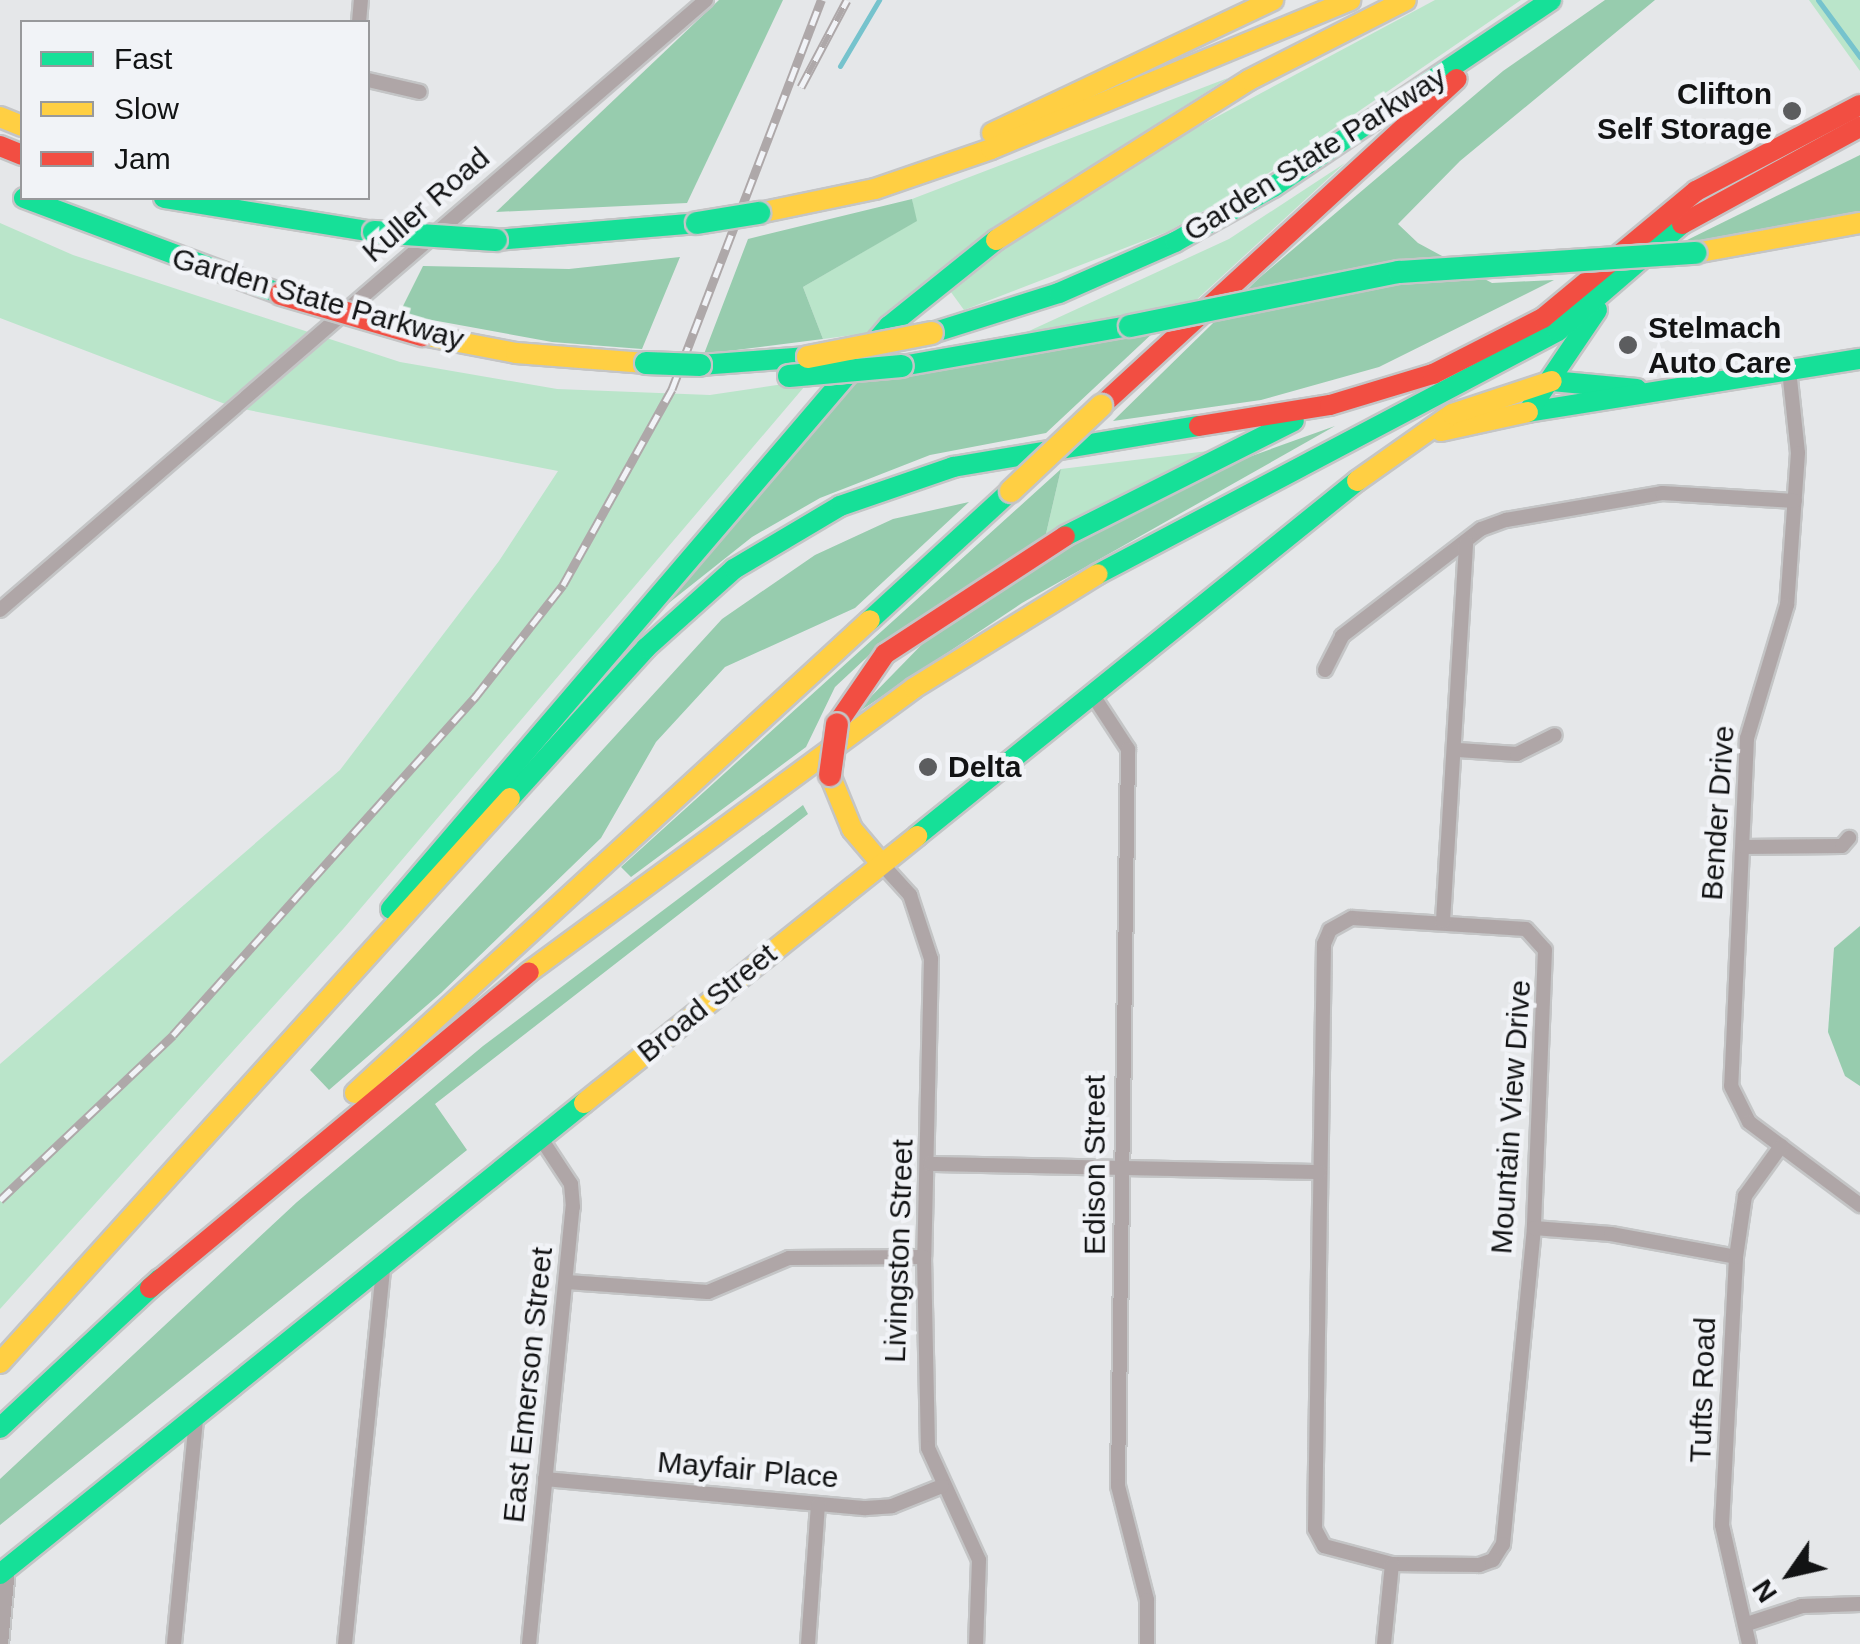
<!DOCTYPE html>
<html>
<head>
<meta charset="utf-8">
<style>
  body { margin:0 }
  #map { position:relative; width:1860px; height:1644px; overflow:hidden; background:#e5e7e9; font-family:Arial,sans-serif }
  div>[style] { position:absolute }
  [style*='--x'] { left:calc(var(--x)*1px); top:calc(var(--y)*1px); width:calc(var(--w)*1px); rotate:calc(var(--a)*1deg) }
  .green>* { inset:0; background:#bae5ca }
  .forest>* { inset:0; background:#97ccae }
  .stream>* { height:5px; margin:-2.5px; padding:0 2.5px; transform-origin:2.5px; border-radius:2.5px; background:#76c3cd }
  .roads { filter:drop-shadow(2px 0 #c4c5c6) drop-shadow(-2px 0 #c4c5c6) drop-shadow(0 2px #c4c5c6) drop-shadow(0 -2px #c4c5c6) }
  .street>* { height:14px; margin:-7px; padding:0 7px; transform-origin:7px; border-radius:7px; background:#afa6a7 }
  .fast>* { height:20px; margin:-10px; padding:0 10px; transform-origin:10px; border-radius:10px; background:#16e098 }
  .slow>* { height:20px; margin:-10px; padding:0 10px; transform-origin:10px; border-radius:10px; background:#ffcf43 }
  .jam>* { height:20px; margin:-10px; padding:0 10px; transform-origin:10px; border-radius:10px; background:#f24e42 }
  .rail>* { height:9px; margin-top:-4.5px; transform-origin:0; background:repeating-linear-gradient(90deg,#f1f3f7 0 15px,#aea8a9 0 30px); box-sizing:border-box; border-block:2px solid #aea8a9 }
  .bridges { filter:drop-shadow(2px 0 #c4c5c6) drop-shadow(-2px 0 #c4c5c6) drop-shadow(0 2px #c4c5c6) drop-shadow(0 -2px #c4c5c6) }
  .fast-bridge>* { height:22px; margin:-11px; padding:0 11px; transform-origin:11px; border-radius:11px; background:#16e098 }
  .slow-bridge>* { height:22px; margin:-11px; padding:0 11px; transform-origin:11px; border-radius:11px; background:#ffcf43 }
  .jam-bridge>* { height:22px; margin:-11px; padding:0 11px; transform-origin:11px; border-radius:11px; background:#f24e42 }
  .dots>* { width:28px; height:28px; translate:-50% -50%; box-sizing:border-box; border:5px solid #f1f3f7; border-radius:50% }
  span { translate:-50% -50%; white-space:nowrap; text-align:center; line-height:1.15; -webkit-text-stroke:9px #f1f3f7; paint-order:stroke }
  .poi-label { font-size:30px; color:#121314; font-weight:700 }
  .right { translate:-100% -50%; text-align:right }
  .left { translate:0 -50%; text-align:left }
  .street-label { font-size:30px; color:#121314 }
  .legend { position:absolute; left:20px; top:20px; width:350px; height:180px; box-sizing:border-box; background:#f1f3f7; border:2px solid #98999c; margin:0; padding:12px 18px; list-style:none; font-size:30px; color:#121314 }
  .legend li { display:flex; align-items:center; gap:20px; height:50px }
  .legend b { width:50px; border:2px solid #98999c }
  .north { position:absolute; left:1740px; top:1524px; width:100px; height:100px; -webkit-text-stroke:8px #f1f3f7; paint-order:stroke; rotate:236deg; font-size:28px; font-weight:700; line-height:40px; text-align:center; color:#121314 }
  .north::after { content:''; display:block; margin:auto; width:35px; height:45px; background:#121314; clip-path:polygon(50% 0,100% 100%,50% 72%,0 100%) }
</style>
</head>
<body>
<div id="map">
  <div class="green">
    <i style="clip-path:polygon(1435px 0,1521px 0,1267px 174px,1169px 231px,964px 310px,948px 288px,1070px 203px,1196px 128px)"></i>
    <i style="clip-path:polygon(1809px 0,1860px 0,1860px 71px)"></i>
    <i style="clip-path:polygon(1228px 78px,984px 236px,868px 333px,823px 339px,803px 287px,916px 221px,912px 199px)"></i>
    <i style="clip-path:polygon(1345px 163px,1193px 303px,1016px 337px,1229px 239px)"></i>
    <i style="clip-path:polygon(0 223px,73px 255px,400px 362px,557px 389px,710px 395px,810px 380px,344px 928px,0 1309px,0 1064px,340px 770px,499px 561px,558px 471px,233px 407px,0 318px)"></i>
    <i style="clip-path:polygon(1208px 451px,1045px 538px,1061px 469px)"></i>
  </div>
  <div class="forest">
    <i style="clip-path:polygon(719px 0,783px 0,687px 203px,496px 212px)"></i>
    <i style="clip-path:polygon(1605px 0,1655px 0,1460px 161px,1398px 224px,1418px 243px,1492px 283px,1554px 280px,1379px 367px,1261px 400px,1113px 421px,1258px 279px,1503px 71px)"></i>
    <i style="clip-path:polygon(1860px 155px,1860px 214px,1677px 245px)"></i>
    <i style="clip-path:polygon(912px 199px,917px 221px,803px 287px,823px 339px,704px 354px,748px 239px)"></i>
    <i style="clip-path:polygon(680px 257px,642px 349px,552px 342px,399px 314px,423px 266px,569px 269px)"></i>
    <i style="clip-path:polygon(1155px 331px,1046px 433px,930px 455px,820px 498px,752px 537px,660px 610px,846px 383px)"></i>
    <i style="clip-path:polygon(1335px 426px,1022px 603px,851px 717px,937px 629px,1079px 538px,1207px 472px)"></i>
    <i style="clip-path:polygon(1061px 469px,1045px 538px,880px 645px,835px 687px,806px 747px,631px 877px,621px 867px)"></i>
    <i style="clip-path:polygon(969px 502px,855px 608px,725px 667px,656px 742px,601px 838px,441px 993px,329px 1090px,310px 1070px,722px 619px,815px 555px,893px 519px)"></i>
    <i style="clip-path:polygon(803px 805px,808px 814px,435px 1104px,467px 1150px,0 1525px,0 1479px,297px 1202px,483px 1046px)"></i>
    <i style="clip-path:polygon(1860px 926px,1860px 1086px,1845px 1076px,1828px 1032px,1834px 948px)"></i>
  </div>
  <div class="stream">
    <i style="--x:1818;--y:0;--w:71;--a:53.6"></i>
    <i style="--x:840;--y:66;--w:77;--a:-59.4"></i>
  </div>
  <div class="roads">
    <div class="street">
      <i style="--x:359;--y:22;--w:22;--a:-85"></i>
      <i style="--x:368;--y:80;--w:53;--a:13"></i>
      <i style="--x:1789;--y:370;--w:83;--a:83.8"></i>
      <i style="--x:1798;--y:453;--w:152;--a:94.1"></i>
      <i style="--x:1787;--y:605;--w:139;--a:106.7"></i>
      <i style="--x:1747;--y:738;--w:348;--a:92.6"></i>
      <i style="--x:1731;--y:1086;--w:40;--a:63.4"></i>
      <i style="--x:1749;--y:1122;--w:139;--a:36.8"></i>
      <i style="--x:0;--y:610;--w:933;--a:-40.83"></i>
      <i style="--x:1325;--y:670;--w:38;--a:-63"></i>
      <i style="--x:1342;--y:636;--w:175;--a:-37.6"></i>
      <i style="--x:1481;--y:529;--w:27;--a:-20"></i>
      <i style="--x:1506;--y:520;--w:158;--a:-9.8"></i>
      <i style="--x:1662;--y:493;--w:133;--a:3.4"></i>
      <i style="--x:1092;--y:694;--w:66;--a:56.8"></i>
      <i style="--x:1128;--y:749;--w:737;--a:90.78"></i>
      <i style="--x:1118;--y:1486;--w:118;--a:75.7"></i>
      <i style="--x:1147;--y:1600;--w:44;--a:90"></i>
      <i style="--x:1458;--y:750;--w:59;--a:3.9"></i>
      <i style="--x:1517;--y:754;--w:42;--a:-26.6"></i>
      <i style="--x:1744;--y:847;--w:98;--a:-0.6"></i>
      <i style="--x:1842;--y:846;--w:11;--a:-49"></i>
      <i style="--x:880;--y:862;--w:45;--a:47.7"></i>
      <i style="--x:910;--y:895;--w:67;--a:71.8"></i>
      <i style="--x:931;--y:959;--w:298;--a:91.3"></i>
      <i style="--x:924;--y:1257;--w:191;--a:88.8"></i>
      <i style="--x:928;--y:1448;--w:123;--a:65.5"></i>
      <i style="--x:979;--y:1560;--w:84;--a:92"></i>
      <i style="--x:1352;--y:918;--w:174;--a:3.6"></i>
      <i style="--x:1526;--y:929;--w:28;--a:48"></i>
      <i style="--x:1545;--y:950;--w:278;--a:92.3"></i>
      <i style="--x:1534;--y:1228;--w:318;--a:95.6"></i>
      <i style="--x:1503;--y:1544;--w:19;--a:122"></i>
      <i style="--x:1493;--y:1560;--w:15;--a:160"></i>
      <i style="--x:1479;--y:1565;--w:87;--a:-179.3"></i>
      <i style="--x:1392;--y:1564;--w:70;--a:-165.2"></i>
      <i style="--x:1324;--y:1546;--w:19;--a:-118"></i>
      <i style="--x:1315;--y:1529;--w:585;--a:-89.12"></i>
      <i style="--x:1324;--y:944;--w:15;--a:-67"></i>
      <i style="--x:1330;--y:930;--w:25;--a:-29"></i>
      <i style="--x:1443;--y:921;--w:379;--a:-86.5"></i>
      <i style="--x:930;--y:1164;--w:390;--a:1.2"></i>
      <i style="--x:1534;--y:1228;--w:77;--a:4.5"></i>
      <i style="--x:1611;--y:1234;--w:127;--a:10.4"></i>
      <i style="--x:567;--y:1282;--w:141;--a:4.1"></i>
      <i style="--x:708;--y:1292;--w:88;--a:-22.8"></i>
      <i style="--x:789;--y:1258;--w:135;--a:-0.4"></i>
      <i style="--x:545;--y:1479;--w:322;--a:5.2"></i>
      <i style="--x:866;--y:1508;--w:26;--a:-4"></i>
      <i style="--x:892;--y:1506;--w:54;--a:-21.8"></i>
      <i style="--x:1747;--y:1624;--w:58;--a:-18.1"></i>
      <i style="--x:1802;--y:1606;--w:58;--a:-2"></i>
      <i style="--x:1;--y:1644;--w:75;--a:-84.7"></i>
      <i style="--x:174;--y:1644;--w:226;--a:-84.4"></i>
      <i style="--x:345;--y:1644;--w:379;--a:-84.2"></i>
      <i style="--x:529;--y:1644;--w:439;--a:-84.3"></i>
      <i style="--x:573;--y:1207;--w:23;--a:-95"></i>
      <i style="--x:571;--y:1184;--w:53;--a:-123.4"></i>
      <i style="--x:808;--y:1644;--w:139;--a:-85.9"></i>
      <i style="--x:1384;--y:1644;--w:80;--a:-84.3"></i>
      <i style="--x:1749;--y:1644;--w:122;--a:-102.8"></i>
      <i style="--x:1722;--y:1525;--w:268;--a:-87"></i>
      <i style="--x:1736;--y:1257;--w:62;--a:-81.6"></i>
      <i style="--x:1745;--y:1196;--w:62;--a:-54.2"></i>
    </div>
    <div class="fast">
      <i style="--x:24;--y:198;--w:274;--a:20.5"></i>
      <i style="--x:164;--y:198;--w:213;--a:9.2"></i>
      <i style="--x:496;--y:240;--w:202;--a:-4.8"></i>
      <i style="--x:932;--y:333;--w:133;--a:-17.5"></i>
      <i style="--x:1059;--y:293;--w:127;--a:-23.7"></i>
      <i style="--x:1175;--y:242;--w:112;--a:-29.3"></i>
      <i style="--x:1273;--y:187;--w:335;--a:-33.9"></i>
      <i style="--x:700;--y:365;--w:108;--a:-4.2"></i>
      <i style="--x:902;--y:366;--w:231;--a:-10"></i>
      <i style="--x:1552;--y:381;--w:85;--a:5.4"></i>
      <i style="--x:1528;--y:412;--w:336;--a:-9.1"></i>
      <i style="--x:1528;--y:412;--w:123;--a:-55.9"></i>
      <i style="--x:1065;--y:536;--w:256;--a:-26.7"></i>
      <i style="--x:1098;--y:574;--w:520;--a:-27.85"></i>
      <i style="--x:1558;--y:331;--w:164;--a:-40.8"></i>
      <i style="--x:870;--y:620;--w:191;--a:-42.5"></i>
      <i style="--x:510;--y:798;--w:202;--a:-47.8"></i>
      <i style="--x:646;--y:648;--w:118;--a:-41.9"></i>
      <i style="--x:734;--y:569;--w:123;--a:-30.7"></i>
      <i style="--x:840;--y:506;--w:120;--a:-19"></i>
      <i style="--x:953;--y:467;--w:249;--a:-9.5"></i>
      <i style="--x:917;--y:836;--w:565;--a:-38.9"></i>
      <i style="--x:391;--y:909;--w:767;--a:-49.5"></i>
      <i style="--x:889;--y:326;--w:137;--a:-38.8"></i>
      <i style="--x:0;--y:1428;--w:219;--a:-43"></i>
      <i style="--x:0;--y:1574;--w:750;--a:-38.89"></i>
    </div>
    <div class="slow">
      <i style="--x:0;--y:117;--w:24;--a:22"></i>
      <i style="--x:992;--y:133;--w:311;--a:-25.3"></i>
      <i style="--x:759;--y:213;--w:118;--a:-11.7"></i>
      <i style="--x:875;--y:189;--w:123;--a:-19"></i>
      <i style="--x:991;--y:149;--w:389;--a:-22.5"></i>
      <i style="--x:996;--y:240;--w:299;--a:-32.3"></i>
      <i style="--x:1249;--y:80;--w:176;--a:-27"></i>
      <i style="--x:1695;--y:253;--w:168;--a:-10.3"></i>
      <i style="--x:422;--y:335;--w:96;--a:10.8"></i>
      <i style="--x:516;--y:353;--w:130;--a:4.4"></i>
      <i style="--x:1441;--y:431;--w:89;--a:-12.3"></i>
      <i style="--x:1357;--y:481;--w:116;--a:-35.2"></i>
      <i style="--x:1452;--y:414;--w:105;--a:-18.3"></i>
      <i style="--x:830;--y:775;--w:58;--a:67.8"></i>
      <i style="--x:852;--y:829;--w:43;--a:49.7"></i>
      <i style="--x:529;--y:972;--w:478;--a:-36.4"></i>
      <i style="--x:914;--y:688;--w:216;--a:-31.8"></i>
      <i style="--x:355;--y:1093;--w:699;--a:-42.57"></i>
      <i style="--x:584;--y:1103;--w:427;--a:-38.7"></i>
      <i style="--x:0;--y:1363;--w:761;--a:-47.93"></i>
    </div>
    <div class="jam">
      <i style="--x:0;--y:146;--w:24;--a:22"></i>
      <i style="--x:1682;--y:224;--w:203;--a:-28.6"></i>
      <i style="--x:1101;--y:406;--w:483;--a:-42.6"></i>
      <i style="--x:1199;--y:426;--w:133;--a:-9.1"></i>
      <i style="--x:1330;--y:405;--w:108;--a:-16.8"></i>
      <i style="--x:1433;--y:374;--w:123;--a:-27"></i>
      <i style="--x:1543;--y:318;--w:199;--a:-39.7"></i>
      <i style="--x:1696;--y:191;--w:185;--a:-27.7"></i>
      <i style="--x:837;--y:724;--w:85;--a:-55.6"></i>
      <i style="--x:885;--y:654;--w:215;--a:-33.2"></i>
      <i style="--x:150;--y:1288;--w:493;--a:-39.8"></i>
    </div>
  </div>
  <div class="rail">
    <i style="--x:801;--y:87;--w:98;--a:-62.1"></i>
    <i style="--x:0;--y:1200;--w:239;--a:-43.6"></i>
    <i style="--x:173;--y:1035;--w:455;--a:-48.2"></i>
    <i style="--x:476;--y:696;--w:141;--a:-51.9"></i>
    <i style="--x:563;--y:585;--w:224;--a:-60.9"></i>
    <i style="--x:672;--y:389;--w:417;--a:-69"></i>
  </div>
  <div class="bridges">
    <div class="fast-bridge">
      <i style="--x:697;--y:223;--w:63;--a:-9.2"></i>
      <i style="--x:374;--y:232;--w:122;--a:3.8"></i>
      <i style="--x:1130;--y:326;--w:274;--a:-11.4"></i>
      <i style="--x:1399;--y:272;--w:297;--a:-3.7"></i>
      <i style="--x:646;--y:363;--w:54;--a:2.1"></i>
      <i style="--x:789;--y:376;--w:113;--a:-5.1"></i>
    </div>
    <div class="slow-bridge">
      <i style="--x:808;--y:357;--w:126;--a:-11"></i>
      <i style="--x:1011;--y:491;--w:124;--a:-43.4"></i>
    </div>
    <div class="jam-bridge">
      <i style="--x:281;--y:294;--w:147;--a:16.2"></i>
      <i style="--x:830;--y:775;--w:51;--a:-82.2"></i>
    </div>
  </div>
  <div class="dots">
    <i style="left:1792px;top:111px;background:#5c5d5f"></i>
    <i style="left:1628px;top:345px;background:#5c5d5f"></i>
    <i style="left:928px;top:767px;background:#5c5d5f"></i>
  </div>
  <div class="poi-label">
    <span class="right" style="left:1772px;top:111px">Clifton<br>Self Storage</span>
    <span class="left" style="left:1648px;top:345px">Stelmach<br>Auto Care</span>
    <span class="left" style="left:948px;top:767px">Delta</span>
  </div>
  <div class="street-label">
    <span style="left:1315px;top:154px;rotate:-32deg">Garden State Parkway</span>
    <span style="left:426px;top:205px;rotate:-41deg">Kuller Road</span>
    <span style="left:318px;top:299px;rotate:16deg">Garden State Parkway</span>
    <span style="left:1718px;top:813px;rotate:-86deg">Bender Drive</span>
    <span style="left:707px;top:1003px;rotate:-39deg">Broad Street</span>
    <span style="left:1511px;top:1117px;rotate:-86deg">Mountain View Drive</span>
    <span style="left:1095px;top:1165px;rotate:-90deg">Edison Street</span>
    <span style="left:899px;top:1251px;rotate:-88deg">Livingston Street</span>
    <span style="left:528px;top:1385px;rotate:-84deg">East Emerson Street</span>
    <span style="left:1703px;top:1390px;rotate:-88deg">Tufts Road</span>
    <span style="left:748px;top:1470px;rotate:5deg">Mayfair Place</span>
  </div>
  <ul class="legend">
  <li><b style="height:12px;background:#16e098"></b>Fast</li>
  <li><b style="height:12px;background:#ffcf43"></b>Slow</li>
  <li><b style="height:12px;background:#f24e42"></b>Jam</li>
  </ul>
  <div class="north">N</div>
</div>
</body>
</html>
